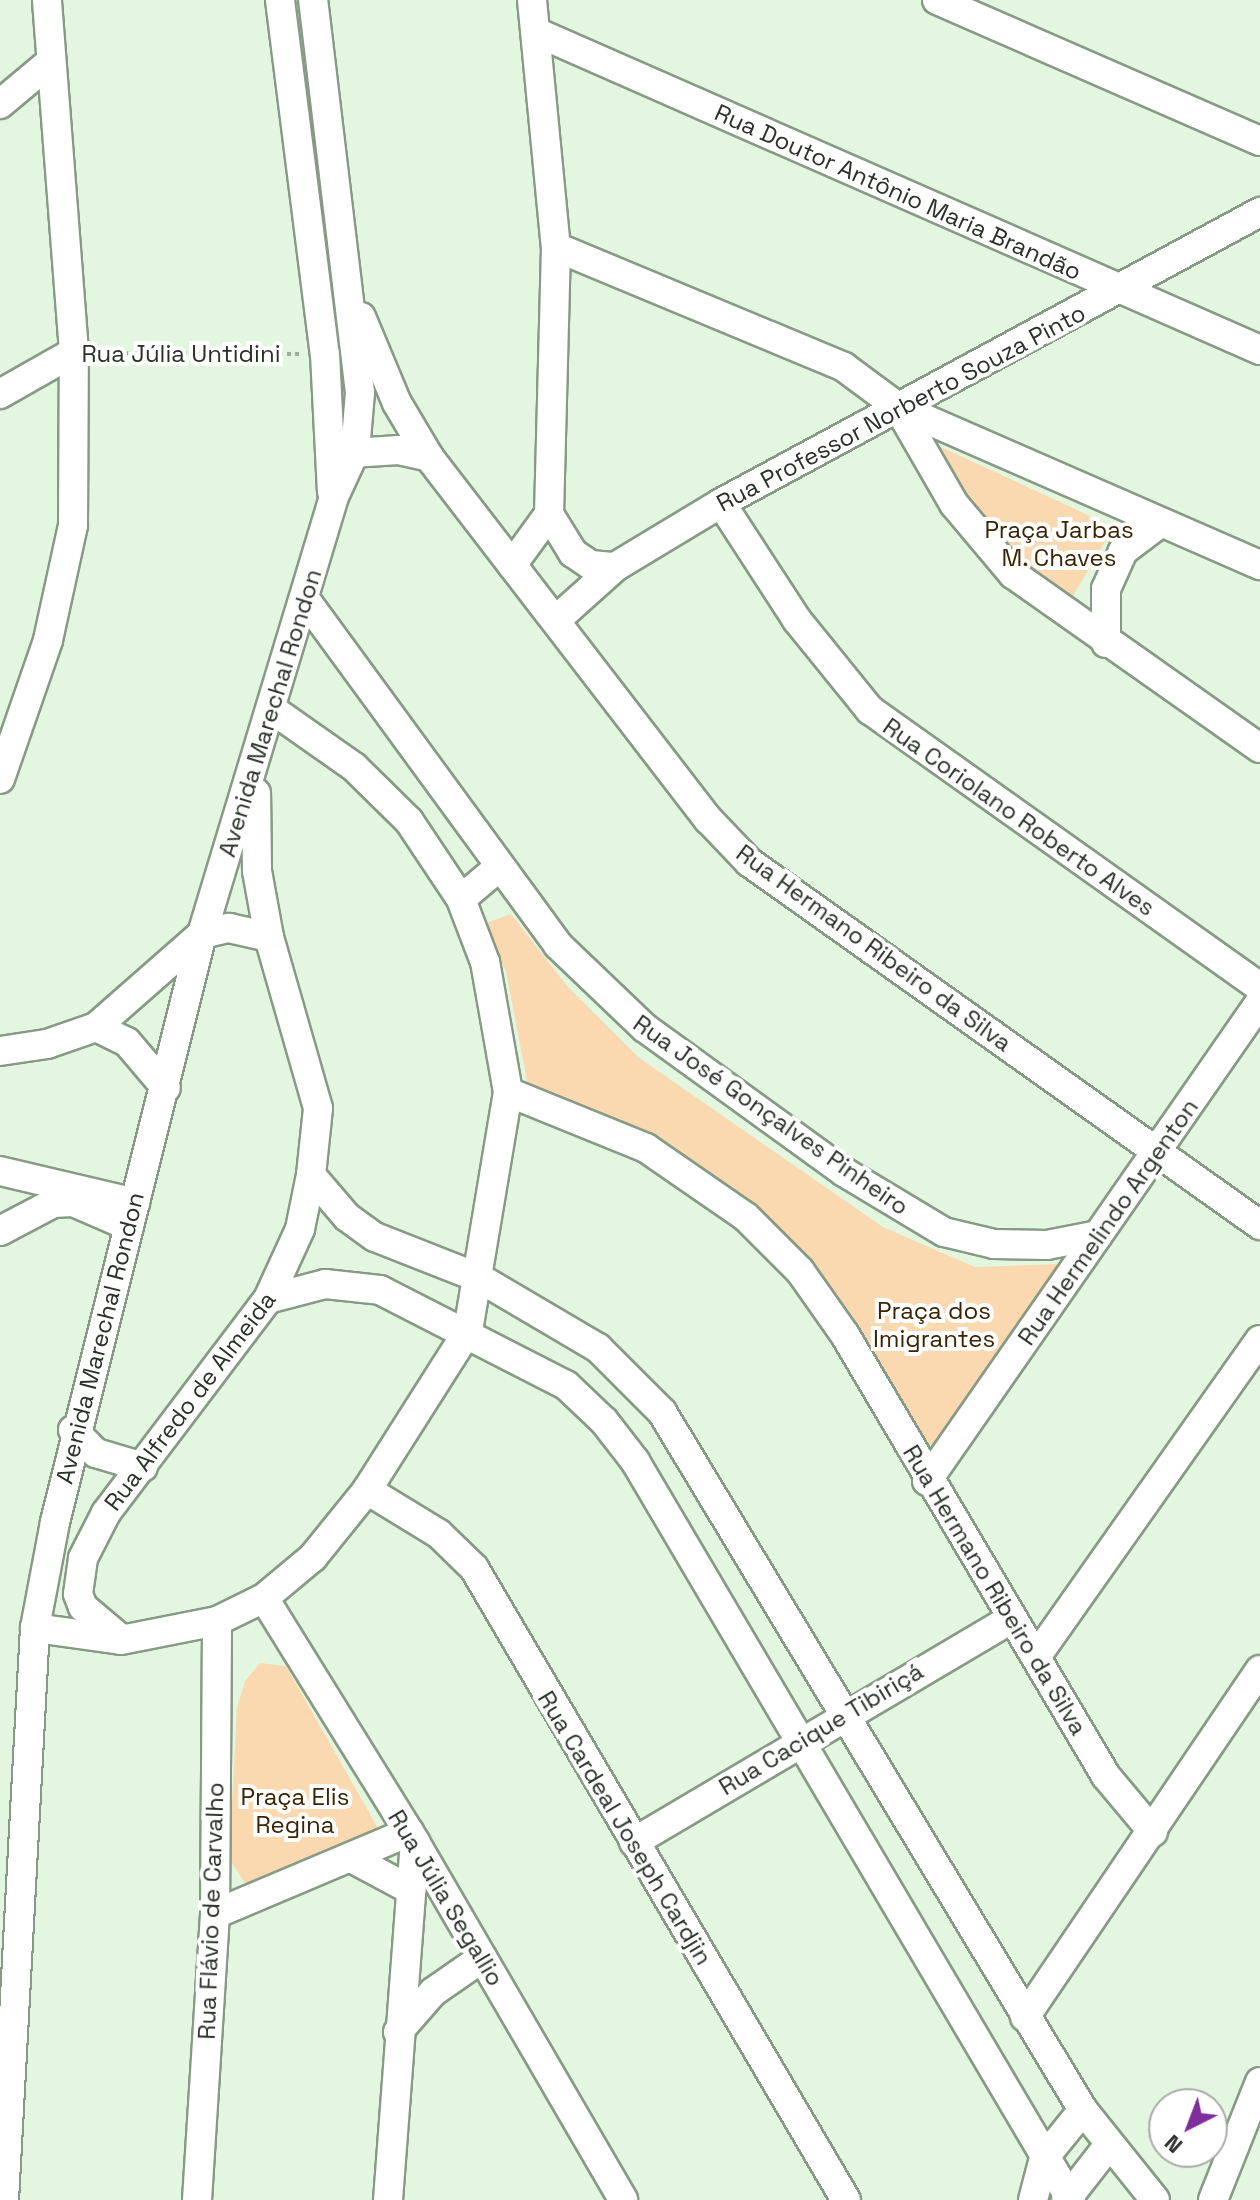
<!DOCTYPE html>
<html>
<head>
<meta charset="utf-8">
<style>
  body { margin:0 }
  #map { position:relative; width:1260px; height:2200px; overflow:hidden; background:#e3f7e0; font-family:"Space Grotesk",sans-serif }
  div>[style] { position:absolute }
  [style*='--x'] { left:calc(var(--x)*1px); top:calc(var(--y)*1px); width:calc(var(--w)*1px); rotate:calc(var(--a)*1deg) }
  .green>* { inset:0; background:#fbd9b0 }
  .path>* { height:4px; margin-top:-2px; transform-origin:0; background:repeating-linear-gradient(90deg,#9dac9b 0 4px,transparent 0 8px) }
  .roads { filter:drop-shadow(2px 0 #879a85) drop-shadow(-2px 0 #879a85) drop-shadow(0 2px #879a85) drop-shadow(0 -2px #879a85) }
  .minor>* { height:28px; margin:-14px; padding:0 14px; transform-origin:14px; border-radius:14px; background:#fff }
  span { translate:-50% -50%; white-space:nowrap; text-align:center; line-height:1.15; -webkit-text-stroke:8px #fff; paint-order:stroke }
  .street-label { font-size:24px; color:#293128 }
  .park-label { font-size:24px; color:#3a2302 }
  .north { position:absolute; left:1148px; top:2088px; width:80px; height:80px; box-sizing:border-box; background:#fff; border:2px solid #a9ada9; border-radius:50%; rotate:222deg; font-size:22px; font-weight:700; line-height:32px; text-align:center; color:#293128 }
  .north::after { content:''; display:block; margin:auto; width:28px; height:36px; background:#802e9e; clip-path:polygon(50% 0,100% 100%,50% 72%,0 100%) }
</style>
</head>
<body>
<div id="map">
  <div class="green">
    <i style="clip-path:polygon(941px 447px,1114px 527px,1071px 599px,1034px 575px,976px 514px,948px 471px)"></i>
    <i style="clip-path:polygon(511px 914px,567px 986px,638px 1057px,883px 1227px,975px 1267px,1062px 1264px,936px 1445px,919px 1445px,777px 1234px,528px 1086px,506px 972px,484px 924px)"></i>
    <i style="clip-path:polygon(260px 1663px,286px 1666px,378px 1828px,370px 1849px,249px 1889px,229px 1859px,237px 1707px,245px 1681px)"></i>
  </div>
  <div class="path">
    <i style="--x:95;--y:353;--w:208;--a:0.3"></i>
  </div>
  <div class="roads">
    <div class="minor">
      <i style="--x:280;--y:0;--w:357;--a:82.8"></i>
      <i style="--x:325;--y:354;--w:138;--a:87.1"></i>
      <i style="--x:532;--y:0;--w:248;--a:84.5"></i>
      <i style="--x:556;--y:247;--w:267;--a:91.5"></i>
      <i style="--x:937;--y:0;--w:352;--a:23.6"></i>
      <i style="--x:536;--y:32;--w:791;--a:23.71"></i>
      <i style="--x:0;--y:104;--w:64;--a:-39.9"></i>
      <i style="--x:556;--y:247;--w:312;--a:22.6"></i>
      <i style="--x:844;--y:367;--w:67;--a:36.5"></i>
      <i style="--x:898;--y:407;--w:395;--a:23.6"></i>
      <i style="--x:361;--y:317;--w:93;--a:67.3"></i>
      <i style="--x:397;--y:403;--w:63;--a:59.3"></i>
      <i style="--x:429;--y:457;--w:458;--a:52.4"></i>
      <i style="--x:709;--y:820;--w:58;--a:46.4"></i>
      <i style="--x:749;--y:862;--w:627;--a:35.39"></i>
      <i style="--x:0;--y:394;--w:85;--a:-29.6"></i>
      <i style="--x:898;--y:407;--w:112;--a:60"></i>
      <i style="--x:954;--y:504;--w:92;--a:49.9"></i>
      <i style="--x:1013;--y:574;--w:302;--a:35.2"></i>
      <i style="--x:336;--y:454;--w:63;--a:-3.6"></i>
      <i style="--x:399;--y:450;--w:31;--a:13"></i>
      <i style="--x:721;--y:503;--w:140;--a:57"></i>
      <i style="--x:797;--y:620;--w:116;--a:51"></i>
      <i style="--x:870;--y:710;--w:478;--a:35.4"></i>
      <i style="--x:549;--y:514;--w:46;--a:58.4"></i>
      <i style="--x:573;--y:553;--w:22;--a:34"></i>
      <i style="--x:591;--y:565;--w:24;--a:5"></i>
      <i style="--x:512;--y:565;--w:63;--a:-54"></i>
      <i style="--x:305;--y:599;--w:429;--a:53.8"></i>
      <i style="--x:558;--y:945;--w:120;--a:43.7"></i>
      <i style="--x:645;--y:1028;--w:246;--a:35.9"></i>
      <i style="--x:844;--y:1172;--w:117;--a:31"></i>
      <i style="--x:944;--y:1232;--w:51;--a:13.5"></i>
      <i style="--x:994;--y:1244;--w:53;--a:1.1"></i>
      <i style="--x:1047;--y:1245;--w:52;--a:-11.1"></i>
      <i style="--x:556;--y:620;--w:79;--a:-41.9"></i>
      <i style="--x:615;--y:567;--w:124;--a:-31.1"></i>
      <i style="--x:721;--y:503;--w:613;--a:-28.36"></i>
      <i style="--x:1106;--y:643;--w:54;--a:-90"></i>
      <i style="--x:1106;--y:589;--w:42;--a:-65.9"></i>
      <i style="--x:1123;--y:551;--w:46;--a:-37.1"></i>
      <i style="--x:0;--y:779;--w:147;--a:-70.9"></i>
      <i style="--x:48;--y:640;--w:118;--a:-77.7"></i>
      <i style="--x:73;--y:525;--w:173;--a:-89.7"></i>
      <i style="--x:74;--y:352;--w:353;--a:-94.4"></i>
      <i style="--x:461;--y:899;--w:48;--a:-40"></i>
      <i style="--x:96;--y:1027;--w:34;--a:26"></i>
      <i style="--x:127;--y:1042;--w:60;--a:49.7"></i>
      <i style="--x:0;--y:1051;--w:48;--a:-8.5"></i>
      <i style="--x:47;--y:1044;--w:52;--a:-19.1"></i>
      <i style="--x:96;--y:1027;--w:141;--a:-41.3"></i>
      <i style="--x:202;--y:934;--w:28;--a:-13"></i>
      <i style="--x:229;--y:928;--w:41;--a:12.7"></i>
      <i style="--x:508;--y:1092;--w:149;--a:22.1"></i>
      <i style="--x:646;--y:1148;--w:121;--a:34.6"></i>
      <i style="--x:746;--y:1217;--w:76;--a:45"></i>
      <i style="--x:800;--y:1271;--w:78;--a:54.9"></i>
      <i style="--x:845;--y:1335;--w:512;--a:59.38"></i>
      <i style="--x:1106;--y:1776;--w:73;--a:50"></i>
      <i style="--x:0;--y:1171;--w:139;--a:13.3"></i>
      <i style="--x:311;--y:1175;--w:55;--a:49.4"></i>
      <i style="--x:347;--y:1217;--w:34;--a:36"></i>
      <i style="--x:375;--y:1237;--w:112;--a:21.5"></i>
      <i style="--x:479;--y:1278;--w:138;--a:30.5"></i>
      <i style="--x:598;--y:1348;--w:91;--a:45"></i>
      <i style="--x:662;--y:1412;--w:815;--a:58.9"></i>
      <i style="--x:1083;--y:2110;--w:115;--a:51.3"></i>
      <i style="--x:0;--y:1231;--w:60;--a:-27.8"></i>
      <i style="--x:53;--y:1203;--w:20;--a:-3"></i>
      <i style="--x:73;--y:1202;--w:61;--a:23.2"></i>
      <i style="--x:268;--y:1299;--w:59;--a:-14.7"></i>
      <i style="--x:325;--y:1284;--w:55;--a:6.2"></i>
      <i style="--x:380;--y:1290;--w:209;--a:27.1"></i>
      <i style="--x:566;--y:1385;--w:52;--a:43.5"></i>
      <i style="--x:604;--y:1421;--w:51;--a:52.2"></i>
      <i style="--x:635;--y:1461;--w:858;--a:59.46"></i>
      <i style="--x:73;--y:1430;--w:33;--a:45"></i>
      <i style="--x:96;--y:1453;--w:49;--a:16.6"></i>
      <i style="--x:927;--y:1481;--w:583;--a:-55.19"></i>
      <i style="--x:367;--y:1490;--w:84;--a:31.4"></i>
      <i style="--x:439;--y:1534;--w:49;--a:44.2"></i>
      <i style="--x:474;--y:1568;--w:733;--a:59.52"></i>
      <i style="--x:264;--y:1598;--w:287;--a:58.2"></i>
      <i style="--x:415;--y:1842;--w:414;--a:59.8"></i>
      <i style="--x:35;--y:1628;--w:87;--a:7.9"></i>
      <i style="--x:121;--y:1640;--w:98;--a:-11.2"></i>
      <i style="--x:217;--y:1621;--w:52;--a:-26.1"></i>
      <i style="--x:264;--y:1598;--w:64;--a:-39.9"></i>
      <i style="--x:313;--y:1557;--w:86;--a:-51.1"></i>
      <i style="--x:367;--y:1490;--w:188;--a:-57.6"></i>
      <i style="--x:468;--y:1331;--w:242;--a:-80.5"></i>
      <i style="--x:508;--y:1092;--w:132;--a:-100"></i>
      <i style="--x:485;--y:962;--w:67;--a:-110.9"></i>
      <i style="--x:461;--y:899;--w:94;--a:-123.7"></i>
      <i style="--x:409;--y:821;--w:77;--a:-135.5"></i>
      <i style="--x:354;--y:767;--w:99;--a:-144.9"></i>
      <i style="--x:121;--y:1639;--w:50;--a:-139.9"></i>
      <i style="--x:83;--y:1607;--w:14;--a:-111"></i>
      <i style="--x:78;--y:1594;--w:36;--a:-82"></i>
      <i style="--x:83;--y:1558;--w:51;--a:-62.9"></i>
      <i style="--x:106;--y:1513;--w:268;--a:-52.9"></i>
      <i style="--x:268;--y:1299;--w:77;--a:-65.4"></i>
      <i style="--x:300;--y:1229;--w:55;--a:-78.5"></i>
      <i style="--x:311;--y:1175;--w:67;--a:-84"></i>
      <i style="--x:318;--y:1108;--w:178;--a:-106"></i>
      <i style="--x:269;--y:937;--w:67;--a:-100.3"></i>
      <i style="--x:257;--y:871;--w:78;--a:-90.7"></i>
      <i style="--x:1036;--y:1657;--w:388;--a:-54.8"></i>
      <i style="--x:634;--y:1842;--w:438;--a:-30.6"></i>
      <i style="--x:355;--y:1860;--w:64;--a:28.2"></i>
      <i style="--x:215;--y:1914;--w:211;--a:-22.9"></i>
      <i style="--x:1025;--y:2017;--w:419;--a:-55.9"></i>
      <i style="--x:398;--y:2032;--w:53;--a:-48.8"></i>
      <i style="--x:433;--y:1992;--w:60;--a:-34.8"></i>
      <i style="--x:4;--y:2200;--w:573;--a:-86.9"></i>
      <i style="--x:35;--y:1628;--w:108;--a:-79.3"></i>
      <i style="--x:55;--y:1522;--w:606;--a:-75.96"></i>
      <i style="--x:202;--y:934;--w:454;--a:-73.2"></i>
      <i style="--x:333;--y:499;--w:53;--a:-65.4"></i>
      <i style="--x:355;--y:451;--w:58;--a:-85.1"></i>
      <i style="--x:360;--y:393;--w:396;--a:-96.8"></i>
      <i style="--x:197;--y:2200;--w:287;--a:-86.4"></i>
      <i style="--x:215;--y:1914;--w:293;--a:-89.6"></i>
      <i style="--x:388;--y:2200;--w:359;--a:-85.7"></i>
      <i style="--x:1033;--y:2200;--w:43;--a:-75.3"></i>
      <i style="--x:1044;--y:2158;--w:62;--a:-50.9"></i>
      <i style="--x:1066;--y:2200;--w:68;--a:-52.1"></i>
      <i style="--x:1213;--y:2200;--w:127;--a:-68.3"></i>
    </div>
  </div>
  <div class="street-label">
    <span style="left:898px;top:192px;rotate:24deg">Rua Doutor Antônio Maria Brandão</span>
    <span style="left:181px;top:354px">Rua Júlia Untidini</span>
    <span style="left:901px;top:408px;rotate:-28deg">Rua Professor Norberto Souza Pinto</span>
    <span style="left:270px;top:713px;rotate:-73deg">Avenida Marechal Rondon</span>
    <span style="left:1019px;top:817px;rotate:35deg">Rua Coriolano Roberto Alves</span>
    <span style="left:874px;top:948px;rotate:36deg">Rua Hermano Ribeiro da Silva</span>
    <span style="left:771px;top:1115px;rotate:35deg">Rua José Gonçalves Pinheiro</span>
    <span style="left:1108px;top:1222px;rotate:-55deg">Rua Hermelindo Argenton</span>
    <span style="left:100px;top:1338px;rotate:-76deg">Avenida Marechal Rondon</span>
    <span style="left:190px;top:1401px;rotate:-53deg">Rua Alfredo de Almeida</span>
    <span style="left:995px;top:1590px;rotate:59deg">Rua Hermano Ribeiro da Silva</span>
    <span style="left:821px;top:1729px;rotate:-31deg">Rua Cacique Tibiriçá</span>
    <span style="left:625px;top:1828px;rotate:59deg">Rua Cardeal Joseph Cardjin</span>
    <span style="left:446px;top:1898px;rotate:59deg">Rua Júlia Segallio</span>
    <span style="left:211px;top:1911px;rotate:-88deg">Rua Flávio de Carvalho</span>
  </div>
  <div class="park-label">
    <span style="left:1059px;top:544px">Praça Jarbas<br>M. Chaves</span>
    <span style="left:934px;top:1325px">Praça dos<br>Imigrantes</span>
    <span style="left:295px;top:1811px">Praça Elis<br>Regina</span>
  </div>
  <div class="north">N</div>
</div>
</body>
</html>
